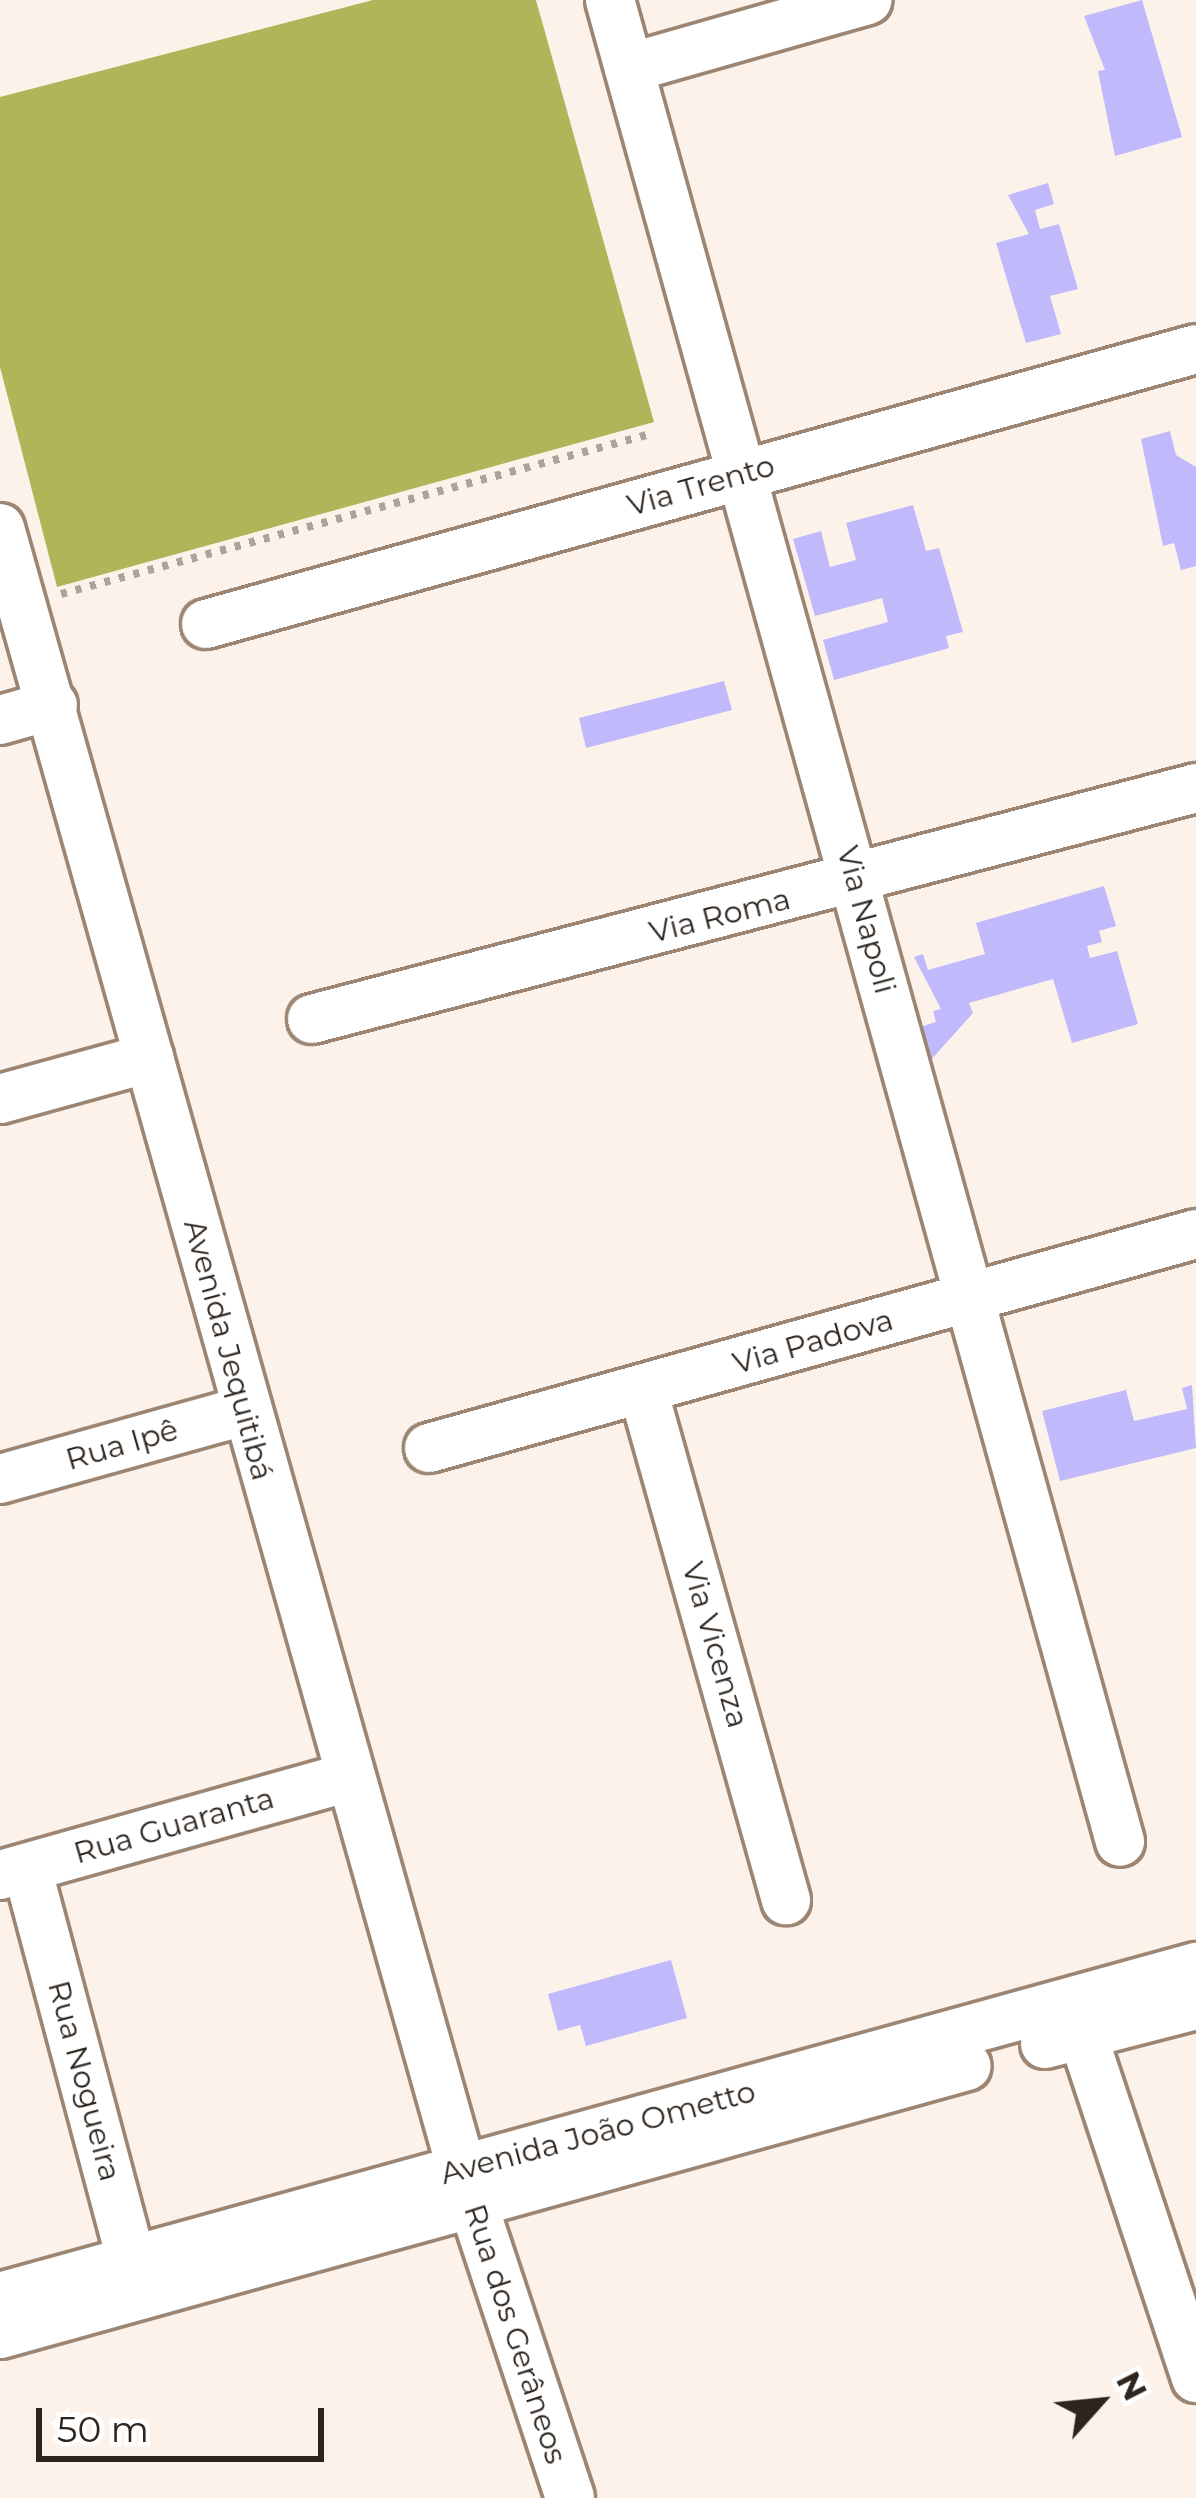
<!DOCTYPE html>
<html>
<head>
<meta charset="utf-8">
<style>
  body { margin:0 }
  #map { position:relative; width:1196px; height:2498px; overflow:hidden; background:#fcf2ea; font-family:Montserrat,sans-serif }
  div>[style] { position:absolute }
  [style*='--x'] { left:calc(var(--x)*1px); top:calc(var(--y)*1px); width:calc(var(--w)*1px); rotate:calc(var(--a)*1deg) }
  .forest>* { inset:0; background:#b1b458 }
  .building>* { inset:0; background:#c0bafd }
  .path>* { height:8px; margin-top:-4px; transform-origin:0; background:repeating-linear-gradient(90deg,#ada39c 0 6px,transparent 0 15px) }
  .roads { filter:drop-shadow(3px 0 #9c8673) drop-shadow(-3px 0 #9c8673) drop-shadow(0 3px #9c8673) drop-shadow(0 -3px #9c8673) }
  .minor>* { height:48px; margin:-24px; padding:0 24px; transform-origin:24px; border-radius:24px; background:#fff }
  span { translate:-50% -50%; white-space:nowrap; text-align:center; line-height:1.15; -webkit-text-stroke:10px #fff; paint-order:stroke }
  .street-label { font-size:30px; color:#2d241d }
  .north { position:absolute; left:1040px; top:2342px; width:120px; height:120px; -webkit-text-stroke:9px #fff; paint-order:stroke; rotate:63deg; font-size:33px; font-weight:700; line-height:48px; text-align:center; color:#2d241d }
  .north::after { content:''; display:block; margin:auto; width:42px; height:54px; background:#2d241d; clip-path:polygon(50% 0,100% 100%,50% 72%,0 100%) }
  .scale { position:absolute; left:36px; top:2408px; width:288px; height:54px; box-sizing:border-box; border:6px solid #2d241d; border-top:0; padding-left:15px; font-size:36px; line-height:42px; white-space:nowrap; color:#2d241d; -webkit-text-stroke:9px #fff; paint-order:stroke }
</style>
</head>
<body>
<div id="map">
  <div class="forest">
    <i style="clip-path:polygon(373px 0,536px 0,654px 422px,57px 587px,0 367px,0 97px)"></i>
  </div>
  <div class="building">
    <i style="clip-path:polygon(1142px 0,1182px 137px,1115px 156px,1098px 71px,1105px 70px,1084px 16px)"></i>
    <i style="clip-path:polygon(1048px 183px,1054px 204px,1035px 210px,1040px 229px,1059px 224px,1078px 289px,1050px 296px,1061px 334px,1026px 343px,996px 243px,1029px 234px,1008px 195px)"></i>
    <i style="clip-path:polygon(1170px 431px,1176px 455px,1196px 467px,1196px 566px,1181px 570px,1174px 543px,1163px 546px,1141px 439px)"></i>
    <i style="clip-path:polygon(913px 505px,926px 551px,939px 548px,963px 632px,946px 636px,949px 648px,834px 680px,823px 640px,888px 622px,882px 598px,815px 616px,793px 539px,821px 531px,830px 567px,856px 560px,846px 523px)"></i>
    <i style="clip-path:polygon(724px 681px,732px 710px,586px 748px,579px 718px)"></i>
    <i style="clip-path:polygon(1104px 886px,1116px 926px,1099px 931px,1102px 942px,1087px 946px,1090px 958px,1117px 951px,1138px 1024px,1072px 1043px,1053px 979px,969px 1003px,973px 1013px,930px 1061px,920px 1027px,936px 1022px,933px 1011px,941px 1009px,914px 957px,923px 954px,928px 970px,985px 954px,976px 923px)"></i>
    <i style="clip-path:polygon(1192px 1385px,1196px 1448px,1060px 1481px,1042px 1411px,1126px 1390px,1134px 1421px,1187px 1409px,1182px 1388px)"></i>
    <i style="clip-path:polygon(671px 1960px,687px 2018px,586px 2046px,580px 2025px,558px 2031px,548px 1994px)"></i>
  </div>
  <div class="path">
    <i style="--x:61;--y:594;--w:610;--a:-15.2"></i>
  </div>
  <div class="roads">
    <div class="minor">
      <i style="--x:610;--y:0;--w:1911;--a:74.52"></i>
      <i style="--x:629;--y:68;--w:248;--a:-15.9"></i>
      <i style="--x:0;--y:528;--w:1707;--a:74.29"></i>
      <i style="--x:462;--y:2171;--w:344;--a:71.7"></i>
      <i style="--x:206;--y:624;--w:1027;--a:-15.52"></i>
      <i style="--x:0;--y:720;--w:55;--a:-15.8"></i>
      <i style="--x:312;--y:1019;--w:914;--a:-14.64"></i>
      <i style="--x:0;--y:1099;--w:155;--a:-15.4"></i>
      <i style="--x:643;--y:1390;--w:530;--a:74.34"></i>
      <i style="--x:429;--y:1448;--w:796;--a:-15.59"></i>
      <i style="--x:0;--y:1479;--w:253;--a:-15.6"></i>
      <i style="--x:27;--y:1868;--w:440;--a:75.1"></i>
      <i style="--x:0;--y:1875;--w:362;--a:-15.7"></i>
      <i style="--x:1073;--y:2006;--w:392;--a:71.7"></i>
      <i style="--x:1045;--y:2044;--w:156;--a:-14.5"></i>
      <i style="--x:0;--y:2297;--w:1241;--a:-15.43"></i>
      <i style="--x:0;--y:2334;--w:1003;--a:-15.49"></i>
    </div>
  </div>
  <div class="street-label">
    <span style="left:701px;top:486px;rotate:-16deg">Via Trento</span>
    <span style="left:720px;top:916px;rotate:-14deg">Via Roma</span>
    <span style="left:866px;top:920px;rotate:75deg">Via Napoli</span>
    <span style="left:813px;top:1342px;rotate:-16deg">Via Padova</span>
    <span style="left:228px;top:1350px;rotate:75deg">Avenida Jequitibá</span>
    <span style="left:122px;top:1445px;rotate:-16deg">Rua Ipê</span>
    <span style="left:715px;top:1645px;rotate:74deg">Via Vicenza</span>
    <span style="left:174px;top:1826px;rotate:-16deg">Rua Guaranta</span>
    <span style="left:84px;top:2081px;rotate:75deg">Rua Nogueira</span>
    <span style="left:598px;top:2133px;rotate:-15deg">Avenida João Ometto</span>
    <span style="left:515px;top:2334px;rotate:72deg">Rua dos Gerâneos</span>
  </div>
  <div class="north">N</div>
  <div class="scale">50 m</div>
</div>
</body>
</html>
